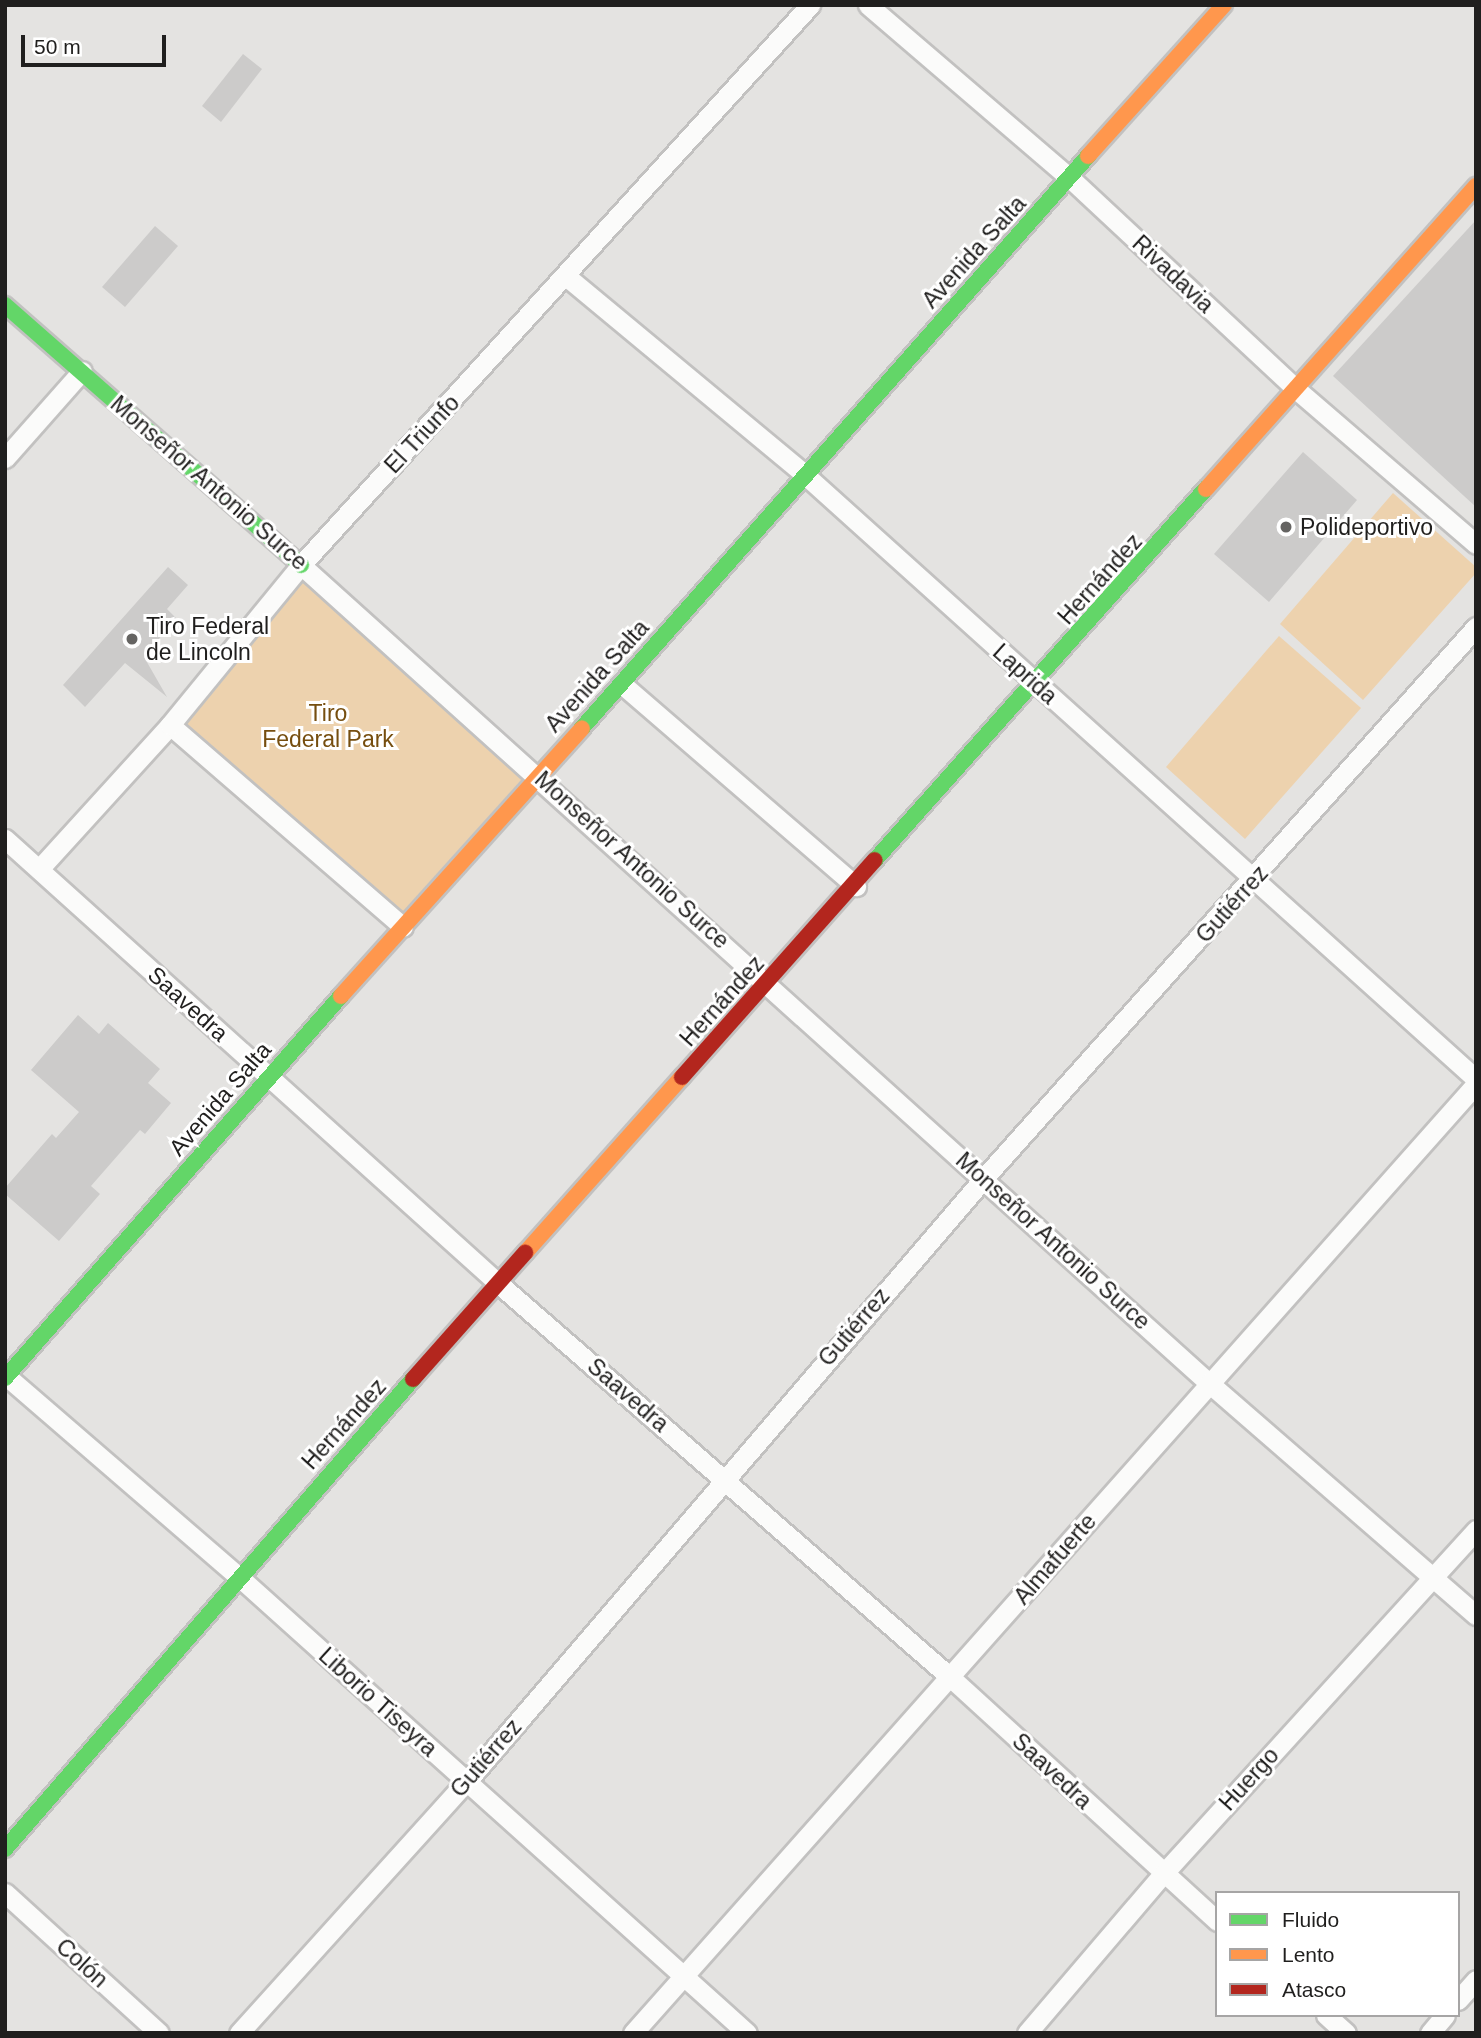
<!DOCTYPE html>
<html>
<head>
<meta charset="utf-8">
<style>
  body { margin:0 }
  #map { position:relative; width:1481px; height:2038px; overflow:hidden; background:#e4e3e1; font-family:Arial,sans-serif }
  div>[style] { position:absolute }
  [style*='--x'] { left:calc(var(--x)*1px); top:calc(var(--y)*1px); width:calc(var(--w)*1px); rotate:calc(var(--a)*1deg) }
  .green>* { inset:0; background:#edd2ae }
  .building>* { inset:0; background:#cccbca }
  .roads { filter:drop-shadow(2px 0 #c2c1c0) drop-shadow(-2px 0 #c2c1c0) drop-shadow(0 2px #c2c1c0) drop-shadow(0 -2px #c2c1c0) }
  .street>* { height:19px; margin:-9.5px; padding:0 9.5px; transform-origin:9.5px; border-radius:9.5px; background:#fbfbfa }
  .fast>* { height:16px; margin:-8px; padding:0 8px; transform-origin:8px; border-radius:8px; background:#63d668 }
  .slow>* { height:16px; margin:-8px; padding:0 8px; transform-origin:8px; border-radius:8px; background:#ff974d }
  .jam>* { height:16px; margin:-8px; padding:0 8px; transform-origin:8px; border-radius:8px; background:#b3261e }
  .dots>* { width:19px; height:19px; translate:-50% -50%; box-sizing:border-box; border:4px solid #fff; border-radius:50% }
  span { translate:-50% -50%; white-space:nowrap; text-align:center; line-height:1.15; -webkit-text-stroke:6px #fff; paint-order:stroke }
  .street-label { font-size:23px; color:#201f1e }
  .poi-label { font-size:23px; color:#201f1e }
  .left { translate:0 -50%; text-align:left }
  .park-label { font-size:23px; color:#764e0f }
  .frame { position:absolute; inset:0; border:7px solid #201f1e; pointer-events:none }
  .legend { position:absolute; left:1215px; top:1891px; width:245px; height:126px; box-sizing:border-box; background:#fff; border:2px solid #a6a5a5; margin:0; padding:9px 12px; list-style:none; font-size:21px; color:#201f1e }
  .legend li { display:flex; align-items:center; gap:14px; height:35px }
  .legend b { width:35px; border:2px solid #a6a5a5 }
  .scale { position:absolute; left:21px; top:35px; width:145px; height:32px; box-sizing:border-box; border:4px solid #201f1e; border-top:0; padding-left:9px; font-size:21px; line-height:24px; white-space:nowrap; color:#201f1e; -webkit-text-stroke:5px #fff; paint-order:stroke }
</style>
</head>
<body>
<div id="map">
  <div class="green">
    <i style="clip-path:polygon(1393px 493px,1476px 567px,1476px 573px,1363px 700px,1280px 624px)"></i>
    <i style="clip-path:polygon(301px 565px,537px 774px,403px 927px,170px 725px)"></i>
    <i style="clip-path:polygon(1279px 636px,1361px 708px,1245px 839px,1166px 767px)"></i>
  </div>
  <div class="building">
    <i style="clip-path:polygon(243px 54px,262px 69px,221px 122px,202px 106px)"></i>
    <i style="clip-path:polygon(1476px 220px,1476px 507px,1333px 376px)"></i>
    <i style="clip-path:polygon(155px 226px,178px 246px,125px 307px,102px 287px)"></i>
    <i style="clip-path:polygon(1303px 452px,1357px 500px,1269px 602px,1214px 554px)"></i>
    <i style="clip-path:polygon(168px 567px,188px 585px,167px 609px,176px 618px,144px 657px,167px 697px,125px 663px,85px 707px,63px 685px)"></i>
    <i style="clip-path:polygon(78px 1015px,99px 1034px,108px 1023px,160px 1069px,148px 1083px,171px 1103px,145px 1134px,140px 1130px,91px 1186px,100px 1194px,59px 1241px,5px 1194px,5px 1188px,52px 1134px,56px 1138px,79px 1112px,31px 1070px)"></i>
  </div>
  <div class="roads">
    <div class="street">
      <i style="--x:868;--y:5;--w:267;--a:40.6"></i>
      <i style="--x:1071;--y:179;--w:309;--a:43"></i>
      <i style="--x:1297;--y:390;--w:236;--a:40.7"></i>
      <i style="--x:567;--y:277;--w:307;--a:39.7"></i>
      <i style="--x:803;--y:473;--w:906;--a:42"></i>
      <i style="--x:5;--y:458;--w:116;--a:-48.5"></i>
      <i style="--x:301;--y:565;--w:1222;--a:42.02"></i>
      <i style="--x:1209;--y:1383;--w:354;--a:41"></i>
      <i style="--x:623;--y:685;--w:308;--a:40.8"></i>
      <i style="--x:170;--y:725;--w:308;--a:40.9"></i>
      <i style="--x:5;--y:839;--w:665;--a:42.01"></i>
      <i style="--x:499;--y:1284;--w:598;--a:41.07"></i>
      <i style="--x:950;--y:1677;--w:362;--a:42.4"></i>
      <i style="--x:40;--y:868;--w:193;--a:-47.7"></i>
      <i style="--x:170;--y:725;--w:207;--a:-50.7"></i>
      <i style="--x:301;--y:565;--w:757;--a:-47.73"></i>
      <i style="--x:5;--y:1375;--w:308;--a:40.8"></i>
      <i style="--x:238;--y:1576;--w:684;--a:41.92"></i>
      <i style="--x:5;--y:1893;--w:208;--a:42.3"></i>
      <i style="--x:1458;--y:2000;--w:27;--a:-48"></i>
      <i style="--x:1326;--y:2015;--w:27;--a:42"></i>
      <i style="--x:239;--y:2033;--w:340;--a:-47.9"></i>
      <i style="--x:467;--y:1781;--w:794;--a:-49.39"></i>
      <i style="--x:984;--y:1178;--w:739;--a:-48.24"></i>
      <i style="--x:633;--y:2033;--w:1269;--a:-48.39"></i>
      <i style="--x:1027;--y:2033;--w:209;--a:-49.5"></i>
      <i style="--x:1163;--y:1874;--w:465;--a:-47.7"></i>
      <i style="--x:1430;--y:2033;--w:23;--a:-50"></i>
    </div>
    <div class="fast">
      <i style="--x:5;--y:305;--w:394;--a:41.3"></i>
      <i style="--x:582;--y:728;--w:764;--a:-48.5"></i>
      <i style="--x:875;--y:860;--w:497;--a:-48.3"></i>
      <i style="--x:5;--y:1378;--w:509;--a:-48.67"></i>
      <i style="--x:5;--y:1849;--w:622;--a:-49.04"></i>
    </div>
    <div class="slow">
      <i style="--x:1088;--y:156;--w:203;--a:-48"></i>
      <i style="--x:1206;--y:489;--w:406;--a:-48.3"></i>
      <i style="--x:341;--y:996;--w:360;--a:-48"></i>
      <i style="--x:525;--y:1253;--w:236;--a:-48.3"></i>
    </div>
    <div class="jam">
      <i style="--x:682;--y:1077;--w:290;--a:-48.4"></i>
      <i style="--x:413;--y:1379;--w:169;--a:-48.4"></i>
    </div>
  </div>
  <div class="dots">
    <i style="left:1286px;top:527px;background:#656462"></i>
    <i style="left:132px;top:639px;background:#656462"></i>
  </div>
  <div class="street-label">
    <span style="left:974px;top:252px;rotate:-48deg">Avenida Salta</span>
    <span style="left:1173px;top:274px;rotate:43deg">Rivadavia</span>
    <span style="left:422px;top:434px;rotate:-47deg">El Triunfo</span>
    <span style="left:209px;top:483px;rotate:41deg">Monseñor Antonio Surce</span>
    <span style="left:1100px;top:579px;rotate:-48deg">Hernández</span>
    <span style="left:1025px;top:674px;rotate:42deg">Laprida</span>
    <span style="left:597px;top:676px;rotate:-48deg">Avenida Salta</span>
    <span style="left:632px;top:860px;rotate:42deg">Monseñor Antonio Surce</span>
    <span style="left:1232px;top:904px;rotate:-48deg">Gutiérrez</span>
    <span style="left:722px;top:1001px;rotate:-48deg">Hernández</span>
    <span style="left:188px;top:1004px;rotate:42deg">Saavedra</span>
    <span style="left:220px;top:1099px;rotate:-49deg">Avenida Salta</span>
    <span style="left:1053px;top:1241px;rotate:42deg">Monseñor Antonio Surce</span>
    <span style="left:854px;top:1327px;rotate:-49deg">Gutiérrez</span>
    <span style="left:628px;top:1395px;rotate:41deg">Saavedra</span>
    <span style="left:344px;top:1424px;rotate:-48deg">Hernández</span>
    <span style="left:1055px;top:1559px;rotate:-49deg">Almafuerte</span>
    <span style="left:378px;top:1702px;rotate:42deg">Liborio Tiseyra</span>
    <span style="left:486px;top:1758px;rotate:-49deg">Gutiérrez</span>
    <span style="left:1052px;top:1771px;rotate:43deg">Saavedra</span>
    <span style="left:1249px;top:1779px;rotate:-48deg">Huergo</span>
    <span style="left:82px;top:1963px;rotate:42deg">Colón</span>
  </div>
  <div class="poi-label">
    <span class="left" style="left:1300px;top:527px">Polideportivo</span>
    <span class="left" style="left:146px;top:639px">Tiro Federal<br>de Lincoln</span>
  </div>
  <div class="park-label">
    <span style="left:328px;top:726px">Tiro<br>Federal Park</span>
  </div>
  <div class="frame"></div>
  <ul class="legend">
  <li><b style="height:9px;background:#63d668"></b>Fluido</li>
  <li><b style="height:9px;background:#ff974d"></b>Lento</li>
  <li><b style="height:9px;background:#b3261e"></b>Atasco</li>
  </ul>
  <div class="scale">50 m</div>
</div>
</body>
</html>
